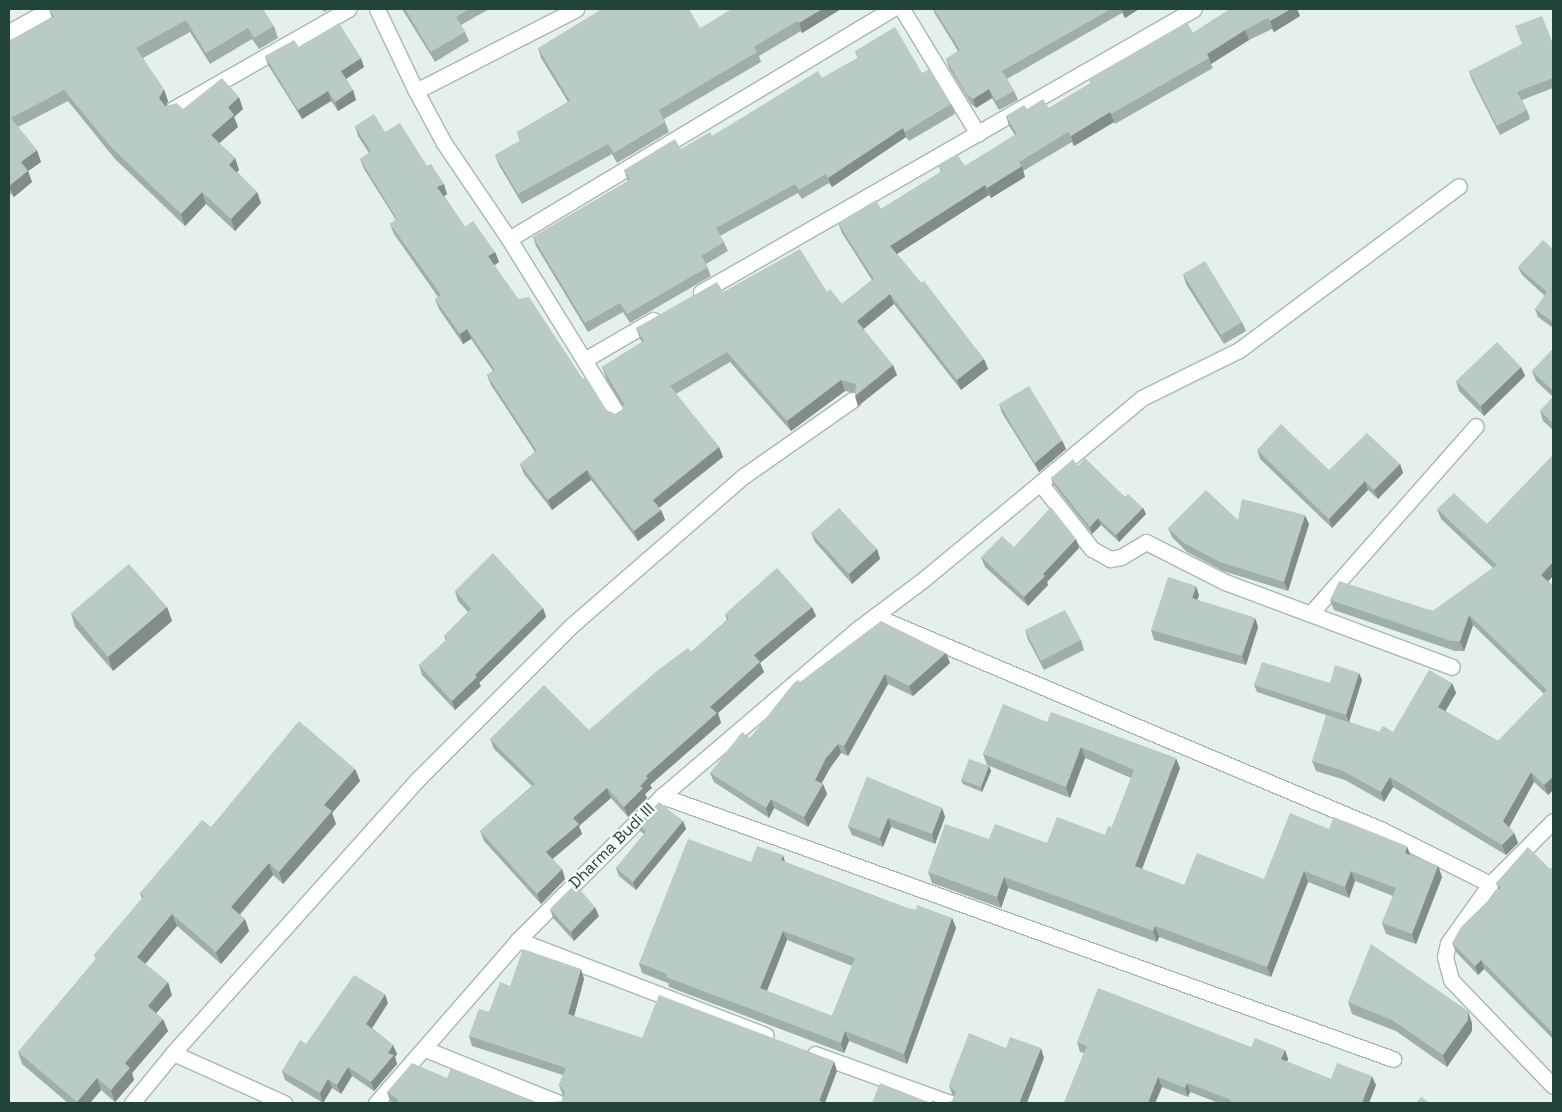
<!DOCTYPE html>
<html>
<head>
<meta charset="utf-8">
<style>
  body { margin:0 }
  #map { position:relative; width:1562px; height:1112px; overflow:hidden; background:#e5efeb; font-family:"Space Grotesk",sans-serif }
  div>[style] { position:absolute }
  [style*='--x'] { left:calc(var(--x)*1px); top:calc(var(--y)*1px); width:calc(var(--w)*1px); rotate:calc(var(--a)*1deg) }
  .roads { filter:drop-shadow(1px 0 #a7b8b3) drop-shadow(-1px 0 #a7b8b3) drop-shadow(0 1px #a7b8b3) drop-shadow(0 -1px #a7b8b3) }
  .minor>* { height:15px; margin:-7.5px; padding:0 7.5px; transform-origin:7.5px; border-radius:7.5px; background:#fff }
  .wall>* { inset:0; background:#a0aea9 }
  .shaded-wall>* { inset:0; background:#828d89 }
  .building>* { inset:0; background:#bacac4 }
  span { translate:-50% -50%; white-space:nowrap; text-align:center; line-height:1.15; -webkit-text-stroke:4.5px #f6fbf9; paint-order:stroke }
  .street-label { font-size:16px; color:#22433c }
  .frame { position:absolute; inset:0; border:10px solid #22433c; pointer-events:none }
</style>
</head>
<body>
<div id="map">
  <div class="roads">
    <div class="minor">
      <i style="--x:377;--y:9;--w:91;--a:64.6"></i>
      <i style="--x:416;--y:91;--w:180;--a:-27.1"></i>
      <i style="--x:902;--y:9;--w:146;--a:58.7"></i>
      <i style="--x:9;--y:32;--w:47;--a:-29.3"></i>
      <i style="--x:416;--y:91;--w:59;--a:61.7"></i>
      <i style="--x:444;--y:143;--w:116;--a:55.9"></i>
      <i style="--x:509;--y:239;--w:207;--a:58.2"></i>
      <i style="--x:173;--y:109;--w:202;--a:-29.7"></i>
      <i style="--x:509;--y:239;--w:447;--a:-31"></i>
      <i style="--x:701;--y:292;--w:568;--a:-29.86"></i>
      <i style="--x:584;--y:360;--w:80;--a:-30.1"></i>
      <i style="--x:1040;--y:483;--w:133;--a:-39.8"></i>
      <i style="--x:1142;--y:398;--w:108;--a:-26.3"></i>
      <i style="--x:1239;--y:350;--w:274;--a:-36.7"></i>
      <i style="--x:1311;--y:613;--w:249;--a:-48.6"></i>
      <i style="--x:875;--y:616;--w:548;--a:22.87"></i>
      <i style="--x:1380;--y:829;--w:123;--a:26.6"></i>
      <i style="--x:662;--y:796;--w:777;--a:19.79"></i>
      <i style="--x:1553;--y:821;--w:89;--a:135"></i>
      <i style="--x:1490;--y:884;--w:72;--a:125.4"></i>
      <i style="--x:1448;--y:943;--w:14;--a:102"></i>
      <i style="--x:1445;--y:957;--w:24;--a:75"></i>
      <i style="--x:1451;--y:980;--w:147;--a:46.1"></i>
      <i style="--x:518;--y:940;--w:265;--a:21"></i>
      <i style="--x:425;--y:1049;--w:144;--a:21.9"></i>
      <i style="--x:173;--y:1053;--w:122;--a:24.2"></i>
      <i style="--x:815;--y:1054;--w:144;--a:19.9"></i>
      <i style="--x:132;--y:1103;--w:65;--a:-50.6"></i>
      <i style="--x:173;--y:1053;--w:368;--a:-48.2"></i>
      <i style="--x:418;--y:779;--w:216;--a:-45"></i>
      <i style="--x:571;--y:626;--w:230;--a:-41"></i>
      <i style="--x:745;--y:475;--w:131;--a:-35"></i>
      <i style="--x:376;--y:1103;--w:216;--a:-48.9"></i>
      <i style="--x:518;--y:940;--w:204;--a:-45"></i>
      <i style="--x:662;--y:796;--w:259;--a:-40.5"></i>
      <i style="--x:859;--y:628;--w:81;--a:-37"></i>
      <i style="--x:924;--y:579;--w:151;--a:-39.6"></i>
      <i style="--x:1040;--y:483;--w:84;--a:51.8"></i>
      <i style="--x:1092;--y:549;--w:21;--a:29"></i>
      <i style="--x:1110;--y:559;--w:11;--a:-10"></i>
      <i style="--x:1121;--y:557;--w:29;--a:-31"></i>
      <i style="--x:1146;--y:542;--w:89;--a:26.9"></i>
      <i style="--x:1225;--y:582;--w:242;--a:20.5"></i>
    </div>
  </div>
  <div class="wall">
    <i style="clip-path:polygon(49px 9px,274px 26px,278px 38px,259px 49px,252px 39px,210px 64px,190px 32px,143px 58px,168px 101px,166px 105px,183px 109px,243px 109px,234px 117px,238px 127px,219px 143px,235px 158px,239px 170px,237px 172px,257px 192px,261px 203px,235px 231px,206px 204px,185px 226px,115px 159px,68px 101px,18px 127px,41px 162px,28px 171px,32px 182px,14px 197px,9px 192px,9px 41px,52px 18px)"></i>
    <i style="clip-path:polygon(322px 9px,330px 9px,324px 12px)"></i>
    <i style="clip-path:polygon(402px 9px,489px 9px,461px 25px,465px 32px,469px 41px,435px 62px)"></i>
    <i style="clip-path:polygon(841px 9px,802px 33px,801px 31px,759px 56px,761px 62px,664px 119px,669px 132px,617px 163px,612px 154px,522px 204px,499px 165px,495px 155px,520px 141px,517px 132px,568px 102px,541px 58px,538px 48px,700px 28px)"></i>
    <i style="clip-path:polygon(933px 9px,1139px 9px,1125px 18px,1122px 13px,1007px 79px,1014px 91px,1018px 100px,999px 110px,992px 98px,976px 108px,971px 104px,949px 68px,946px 59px,958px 51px,935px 14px)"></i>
    <i style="clip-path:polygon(1230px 9px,1297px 9px,1300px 16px,1274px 32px,1272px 29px,1249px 40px,1211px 64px,1213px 68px,1115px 124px,1114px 122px,1074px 146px,1072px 142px,1023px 171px,1025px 177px,991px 198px,989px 195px,897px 254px,984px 359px,988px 369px,961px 390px,894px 304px,863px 329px,897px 375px,858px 406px,855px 393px,845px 391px,791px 431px,730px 362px,676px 394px,719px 447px,723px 457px,659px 508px,661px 510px,665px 520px,638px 541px,591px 480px,552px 510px,524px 474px,520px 464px,535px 452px,491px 385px,487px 375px,493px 371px,471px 339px,463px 344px,439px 309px,435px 299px,438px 297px,394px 234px,390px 224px,396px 220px,364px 169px,360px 159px,369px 153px,358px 136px,355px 126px,385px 132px,427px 166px,447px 194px,444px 196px,465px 227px,495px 252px,499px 262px,494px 265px,518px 299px,583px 379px,606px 410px,615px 414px,622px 410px,623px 407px,606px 378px,602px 367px,642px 342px,640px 339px,636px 328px,723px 292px,827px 292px,842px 304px,872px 280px,842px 233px,838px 223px,881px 209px,941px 172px,938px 165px,965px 166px,1015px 135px,1009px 126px,1006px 116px,1027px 109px,1049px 108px,1091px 83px,1089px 79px,1193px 33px)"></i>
    <i style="clip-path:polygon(1553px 44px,1553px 88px,1522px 100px,1527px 110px,1530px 119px,1500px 135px,1472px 80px,1469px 71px)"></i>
    <i style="clip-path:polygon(299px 47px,364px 67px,346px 79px,353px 90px,356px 100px,338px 111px,331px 101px,302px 119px,268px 65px,265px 56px)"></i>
    <i style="clip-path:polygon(855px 51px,922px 73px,951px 104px,955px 114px,909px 141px,906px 137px,832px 187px,829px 183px,802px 199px,798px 193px,720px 236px,724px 242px,728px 251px,706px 264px,711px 276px,630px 323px,623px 312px,588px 332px,536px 246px,533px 237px,628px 181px,624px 170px,681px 149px,712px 136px,822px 78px,858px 58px)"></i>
    <i style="clip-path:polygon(1553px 249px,1553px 328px,1538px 317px,1535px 309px,1545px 296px,1522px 275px,1518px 267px)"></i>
    <i style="clip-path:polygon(1183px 274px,1242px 322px,1246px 331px,1224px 344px,1186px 284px)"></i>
    <i style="clip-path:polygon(1553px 349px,1553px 430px,1543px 421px,1540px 411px,1553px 397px,1536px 381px,1532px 371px)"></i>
    <i style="clip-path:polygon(1521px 367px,1525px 376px,1484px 416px,1459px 391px,1456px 381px)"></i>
    <i style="clip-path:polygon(999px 404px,1066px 449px,1039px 472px,1002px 413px)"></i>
    <i style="clip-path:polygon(1257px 450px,1329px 470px,1400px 464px,1403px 473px,1378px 499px,1368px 490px,1332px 528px,1260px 459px)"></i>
    <i style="clip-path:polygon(1553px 455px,1553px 576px,1548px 581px,1553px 586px,1553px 790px,1548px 795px,1534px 782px,1509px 827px,1514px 833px,1518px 843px,1506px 855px,1393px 787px,1384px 802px,1345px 780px,1316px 771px,1312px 761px,1335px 718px,1257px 692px,1254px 685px,1330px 683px,1359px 673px,1362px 680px,1349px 722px,1379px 732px,1393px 732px,1452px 683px,1456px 693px,1445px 711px,1498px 741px,1544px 694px,1473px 625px,1464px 651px,1455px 651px,1334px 610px,1330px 600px,1433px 611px,1493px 568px,1441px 519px,1437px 509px,1487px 524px)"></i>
    <i style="clip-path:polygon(1078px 466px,1143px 508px,1146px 514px,1119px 542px,1101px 525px,1092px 534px,1053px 484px,1051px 478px)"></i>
    <i style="clip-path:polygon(1309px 524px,1288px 591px,1223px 571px,1187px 552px,1172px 537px,1168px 528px)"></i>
    <i style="clip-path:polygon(811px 533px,877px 549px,880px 559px,852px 584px,815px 542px)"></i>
    <i style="clip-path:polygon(1076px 539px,1079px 548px,1047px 582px,1048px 585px,1028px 606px,985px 567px,981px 557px,1014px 547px)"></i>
    <i style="clip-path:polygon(455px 591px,543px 608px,546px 617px,479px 683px,481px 686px,455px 710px,422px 675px,419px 665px,446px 641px,444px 636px,468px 612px,458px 601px)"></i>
    <i style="clip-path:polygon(1199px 595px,1197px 600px,1255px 618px,1258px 627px,1246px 665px,1154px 640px,1151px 630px)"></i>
    <i style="clip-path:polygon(167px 607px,172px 621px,113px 671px,75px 627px,71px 613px)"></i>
    <i style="clip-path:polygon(725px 614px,816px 616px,760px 663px,764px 672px,718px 713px,721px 723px,650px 785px,652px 788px,645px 794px,647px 798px,628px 817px,611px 798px,579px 826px,582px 834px,552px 859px,562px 869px,565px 879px,541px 904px,484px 841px,480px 831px,532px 786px,494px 749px,490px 739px,589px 730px,691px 652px,727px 620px)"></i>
    <i style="clip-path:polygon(1025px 630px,1081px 640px,1084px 650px,1044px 670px,1028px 640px)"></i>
    <i style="clip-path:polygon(946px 653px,950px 663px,913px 696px,888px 684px,848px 756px,841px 753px,830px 768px,822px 783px,823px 784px,827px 794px,808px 827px,774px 808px,769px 818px,714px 782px,710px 773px,750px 738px,800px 682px)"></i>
    <i style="clip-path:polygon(1047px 722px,1180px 768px,1142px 869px,1184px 885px,1264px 879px,1329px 829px,1411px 855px,1438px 866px,1442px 877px,1416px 944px,1386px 934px,1382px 923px,1393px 896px,1355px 881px,1349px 898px,1308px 882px,1271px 977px,1159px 937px,1157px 942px,1008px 888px,1001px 908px,932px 883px,928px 872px,989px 839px,1047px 843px,1105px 835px,1112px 827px,1131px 778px,1085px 758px,1070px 798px,987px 765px,983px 754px)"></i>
    <i style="clip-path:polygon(989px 766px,991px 771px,982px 792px,963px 784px,961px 780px)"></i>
    <i style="clip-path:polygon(355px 769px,360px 781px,332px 813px,336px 824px,283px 884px,273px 875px,240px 915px,245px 919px,249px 931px,221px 964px,177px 926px,145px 964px,172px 995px,156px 1013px,168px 1031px,132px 1073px,134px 1080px,115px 1102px,101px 1090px,90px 1103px,68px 1103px,22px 1064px,18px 1052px,96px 959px,94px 955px,142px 899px,140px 893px,211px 827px)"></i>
    <i style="clip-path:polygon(867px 777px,942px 808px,945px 817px,935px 844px,891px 827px,883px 847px,852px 835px,848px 826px)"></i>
    <i style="clip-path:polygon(683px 821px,686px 829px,636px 890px,619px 876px,616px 868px,644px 834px,640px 831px,638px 823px)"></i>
    <i style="clip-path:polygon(evenodd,751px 862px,785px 862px,907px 908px,952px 918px,956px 928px,907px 1064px,849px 1041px,844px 1053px,669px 987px,668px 983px,642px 973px,639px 963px,751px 862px,787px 940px,852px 966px,832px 1016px,767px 991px,787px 940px)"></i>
    <i style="clip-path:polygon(1553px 868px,1553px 1039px,1484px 969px,1478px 975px,1456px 952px,1452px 943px,1499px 890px,1496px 883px)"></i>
    <i style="clip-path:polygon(550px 909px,599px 916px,574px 941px,553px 918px)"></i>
    <i style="clip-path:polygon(581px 969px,584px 979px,574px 1016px,642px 1038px,837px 1071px,562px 1101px,563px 1096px,559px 1085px,563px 1075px,472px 1046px,469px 1036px,510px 986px)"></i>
    <i style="clip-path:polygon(1348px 1002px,1472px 1023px,1472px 1031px,1447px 1067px,1396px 1031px,1352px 1014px)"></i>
    <i style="clip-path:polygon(388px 1003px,372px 1028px,393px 1045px,397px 1054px,395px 1057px,397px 1064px,374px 1091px,352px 1076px,341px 1094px,332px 1088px,323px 1103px,285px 1080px,282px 1071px,306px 1044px)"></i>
    <i style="clip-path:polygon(1077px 1042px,1251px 1047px,1285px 1050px,1288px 1059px,1287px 1062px,1331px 1079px,1376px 1085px,1369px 1103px,1219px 1103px,1190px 1092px,1188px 1097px,1162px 1087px,1155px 1103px,1064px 1103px,1084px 1053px,1080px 1052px)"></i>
    <i style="clip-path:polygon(1006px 1048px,1044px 1058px,952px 1101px,954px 1096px,952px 1094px,949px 1085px)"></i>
    <i style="clip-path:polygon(447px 1078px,537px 1103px,393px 1103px,390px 1101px,387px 1092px)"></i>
  </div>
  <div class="shaded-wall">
    <i style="clip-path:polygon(822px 9px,841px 9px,802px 33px,799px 23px)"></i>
    <i style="clip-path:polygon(1122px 9px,1139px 9px,1125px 18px)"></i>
    <i style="clip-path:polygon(1291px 9px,1297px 9px,1300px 16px,1274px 32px,1270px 21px)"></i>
    <i style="clip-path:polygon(1245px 30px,1249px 40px,1211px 64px,1207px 54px)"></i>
    <i style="clip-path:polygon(361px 58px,364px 67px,344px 80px,341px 71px)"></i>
    <i style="clip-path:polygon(164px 89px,168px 101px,164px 109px,159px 98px)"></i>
    <i style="clip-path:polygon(989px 89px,992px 98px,976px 108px,973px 99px)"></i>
    <i style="clip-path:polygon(353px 90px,356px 100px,338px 111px,335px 102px)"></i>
    <i style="clip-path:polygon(328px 91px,331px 101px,302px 119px,298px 110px)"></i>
    <i style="clip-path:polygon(239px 97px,243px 109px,234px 117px,238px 127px,215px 147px,211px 135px,228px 107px)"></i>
    <i style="clip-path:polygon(1110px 112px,1114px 122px,1074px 146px,1071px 136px)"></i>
    <i style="clip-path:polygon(903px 128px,906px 137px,832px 187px,828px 178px)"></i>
    <i style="clip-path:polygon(37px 150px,41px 162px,28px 171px,32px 182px,14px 197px,9px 186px,21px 162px)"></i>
    <i style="clip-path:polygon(235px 158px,239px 170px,233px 176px,229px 165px)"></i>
    <i style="clip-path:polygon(1022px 166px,1025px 177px,991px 198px,987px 188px)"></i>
    <i style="clip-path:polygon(444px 184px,447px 194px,441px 198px,437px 187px)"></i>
    <i style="clip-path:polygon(985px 185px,989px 195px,894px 256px,890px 246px)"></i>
    <i style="clip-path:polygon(202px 192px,206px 204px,185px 226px,181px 214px)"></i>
    <i style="clip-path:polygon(257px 192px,261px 203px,235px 231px,231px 219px)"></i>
    <i style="clip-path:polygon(495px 252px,499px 262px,492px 267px,488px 256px)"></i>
    <i style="clip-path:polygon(890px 294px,894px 304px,860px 332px,857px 321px)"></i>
    <i style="clip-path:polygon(467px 329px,471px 339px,463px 344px,460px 334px)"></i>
    <i style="clip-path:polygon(984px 359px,988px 369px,961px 390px,957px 380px)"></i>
    <i style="clip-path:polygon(893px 365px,897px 375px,858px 406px,855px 396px)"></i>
    <i style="clip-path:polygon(1521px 367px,1525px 376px,1484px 416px,1481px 406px)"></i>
    <i style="clip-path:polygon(841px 380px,845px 391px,791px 431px,787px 421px)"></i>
    <i style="clip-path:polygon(1062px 440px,1066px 449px,1039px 472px,1035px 463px)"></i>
    <i style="clip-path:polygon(719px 447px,723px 457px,656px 510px,653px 500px)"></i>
    <i style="clip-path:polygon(1400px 464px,1403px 473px,1378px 499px,1374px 490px)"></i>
    <i style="clip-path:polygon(587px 470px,591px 480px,552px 510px,548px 500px)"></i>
    <i style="clip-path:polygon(1365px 481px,1368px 490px,1332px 528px,1329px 519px)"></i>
    <i style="clip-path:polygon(1143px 508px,1146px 514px,1119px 542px,1116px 535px)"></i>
    <i style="clip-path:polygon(661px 510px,665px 520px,638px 541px,634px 531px)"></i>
    <i style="clip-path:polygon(1305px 515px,1309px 524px,1288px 591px,1284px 582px)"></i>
    <i style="clip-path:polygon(1098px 518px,1101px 525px,1092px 534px,1090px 527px)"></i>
    <i style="clip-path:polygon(1076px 539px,1079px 548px,1047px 582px,1048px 585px,1028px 606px,1024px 597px,1043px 574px)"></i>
    <i style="clip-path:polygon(877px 549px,880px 559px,852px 584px,849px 574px)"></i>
    <i style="clip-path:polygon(1553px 562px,1553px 576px,1545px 585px,1541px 575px)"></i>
    <i style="clip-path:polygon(1196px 586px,1199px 595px,1195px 607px,1192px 598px)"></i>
    <i style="clip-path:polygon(167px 607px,172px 621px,113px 671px,108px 657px)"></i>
    <i style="clip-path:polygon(812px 607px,816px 616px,760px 663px,764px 672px,718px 713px,721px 723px,650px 785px,652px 788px,645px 794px,647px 798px,628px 817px,624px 807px,646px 776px,710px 707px,754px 655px)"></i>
    <i style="clip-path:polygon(543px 608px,546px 617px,479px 683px,481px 686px,455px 710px,452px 701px,475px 675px)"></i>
    <i style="clip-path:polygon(1469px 615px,1473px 625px,1464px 651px,1460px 641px)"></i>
    <i style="clip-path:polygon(1255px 618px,1258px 627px,1246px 665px,1242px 656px)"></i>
    <i style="clip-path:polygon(946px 653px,950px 663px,913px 696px,909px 686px)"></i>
    <i style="clip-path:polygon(1359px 673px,1362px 680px,1349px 722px,1346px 715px)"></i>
    <i style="clip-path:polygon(885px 674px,888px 684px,848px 756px,844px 746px)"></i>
    <i style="clip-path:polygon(1452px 683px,1456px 693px,1442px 717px,1438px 707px)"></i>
    <i style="clip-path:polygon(838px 744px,841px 753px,830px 768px,818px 789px,815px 780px,826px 758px)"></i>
    <i style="clip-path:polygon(1081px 747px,1085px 758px,1070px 798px,1066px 787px)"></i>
    <i style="clip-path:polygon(1176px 758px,1180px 768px,1139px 877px,1135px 866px)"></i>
    <i style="clip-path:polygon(989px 766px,991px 771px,982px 792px,981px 787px)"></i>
    <i style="clip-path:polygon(355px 769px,360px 781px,332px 813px,336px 824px,283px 884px,279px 872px,324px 805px)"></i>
    <i style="clip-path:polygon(1531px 772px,1534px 782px,1507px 831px,1503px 821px)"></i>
    <i style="clip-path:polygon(1390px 777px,1393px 787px,1384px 802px,1381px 792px)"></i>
    <i style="clip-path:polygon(1553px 777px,1553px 790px,1548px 795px,1544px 785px)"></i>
    <i style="clip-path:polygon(823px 784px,827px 794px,808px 827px,804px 817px)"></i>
    <i style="clip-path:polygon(607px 788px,611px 798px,579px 826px,582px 834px,549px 862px,546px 852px,573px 818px)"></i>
    <i style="clip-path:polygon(771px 799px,774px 808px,769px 818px,766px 808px)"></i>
    <i style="clip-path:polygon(942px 808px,945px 817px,935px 844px,932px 834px)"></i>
    <i style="clip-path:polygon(888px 818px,891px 827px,883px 847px,880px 838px)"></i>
    <i style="clip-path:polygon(683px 821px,686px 829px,636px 890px,633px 882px)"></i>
    <i style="clip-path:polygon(1514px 833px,1518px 843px,1506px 855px,1502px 845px)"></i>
    <i style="clip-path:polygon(1407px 846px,1411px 857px,1405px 853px)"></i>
    <i style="clip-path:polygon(783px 855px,786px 865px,781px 860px)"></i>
    <i style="clip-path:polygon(269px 863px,273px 875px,235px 919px,231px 907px)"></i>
    <i style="clip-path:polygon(1438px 866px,1442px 877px,1416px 944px,1412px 934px)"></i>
    <i style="clip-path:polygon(562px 869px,565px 879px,541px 904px,537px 894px)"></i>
    <i style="clip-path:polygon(1304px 871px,1308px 882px,1271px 977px,1267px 967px)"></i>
    <i style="clip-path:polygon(1351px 871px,1355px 881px,1349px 898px,1345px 887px)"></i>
    <i style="clip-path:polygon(1004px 877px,1008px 888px,1001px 908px,997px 897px)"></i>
    <i style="clip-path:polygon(595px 907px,599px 916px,574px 941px,571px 932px)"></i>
    <i style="clip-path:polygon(172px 914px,177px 926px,141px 969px,137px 957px)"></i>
    <i style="clip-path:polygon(952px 918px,956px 928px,907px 1064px,904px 1054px)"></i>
    <i style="clip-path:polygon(245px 919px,249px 931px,221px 964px,216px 952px)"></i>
    <i style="clip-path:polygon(1155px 926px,1159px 937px,1157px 942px,1153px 931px)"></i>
    <i style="clip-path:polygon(783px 931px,787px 940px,764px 998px,760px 988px)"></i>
    <i style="clip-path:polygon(1481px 960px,1484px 969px,1478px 975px,1475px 966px)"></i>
    <i style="clip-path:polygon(581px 969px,584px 979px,572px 1024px,568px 1014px)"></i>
    <i style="clip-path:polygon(168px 982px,172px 995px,152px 1018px,148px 1006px)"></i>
    <i style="clip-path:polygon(385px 994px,388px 1003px,369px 1033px,366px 1024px)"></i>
    <i style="clip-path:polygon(1468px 1011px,1472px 1023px,1472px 1031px,1447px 1067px,1443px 1055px)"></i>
    <i style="clip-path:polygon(163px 1019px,168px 1031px,132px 1073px,134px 1080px,115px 1102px,111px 1090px,125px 1063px)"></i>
    <i style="clip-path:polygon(845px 1031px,849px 1041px,844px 1053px,841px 1043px)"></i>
    <i style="clip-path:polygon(393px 1045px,397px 1054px,395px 1057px,397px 1064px,374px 1091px,371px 1082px)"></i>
    <i style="clip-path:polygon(1041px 1048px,1044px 1058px,1027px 1103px,1019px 1103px)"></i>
    <i style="clip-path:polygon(1285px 1050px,1288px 1059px,1284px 1069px,1281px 1059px)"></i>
    <i style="clip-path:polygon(834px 1061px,837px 1071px,825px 1103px,819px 1101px)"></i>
    <i style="clip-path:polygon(348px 1067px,352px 1076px,341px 1094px,337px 1085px)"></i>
    <i style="clip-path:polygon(1372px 1076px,1376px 1085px,1369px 1103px,1362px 1103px)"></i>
    <i style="clip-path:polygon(1158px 1077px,1162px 1087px,1155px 1103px,1148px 1103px)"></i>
    <i style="clip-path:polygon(97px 1078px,101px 1090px,90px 1103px,77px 1103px,77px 1102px)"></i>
    <i style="clip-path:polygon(328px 1079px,332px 1088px,323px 1103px,320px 1093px)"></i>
    <i style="clip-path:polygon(1187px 1083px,1190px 1092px,1188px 1097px,1185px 1088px)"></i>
  </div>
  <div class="building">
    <i style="clip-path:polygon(49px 9px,263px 9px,274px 26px,254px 38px,248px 28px,206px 53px,186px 20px,136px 48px,164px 89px,159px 98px,165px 106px,177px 103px,183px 109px,222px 78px,239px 97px,228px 107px,234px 115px,211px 135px,235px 158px,229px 165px,257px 192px,231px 219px,202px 192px,181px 214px,111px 147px,64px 90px,11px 118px,37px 150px,21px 162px,28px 171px,9px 186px,9px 41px,54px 17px)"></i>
    <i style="clip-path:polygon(405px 9px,469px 9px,456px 17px,465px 32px,431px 52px)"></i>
    <i style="clip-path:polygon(602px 9px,689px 9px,700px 28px,732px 9px,822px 9px,799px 23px,797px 21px,754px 47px,757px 52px,659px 110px,665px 122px,614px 153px,608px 144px,518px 194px,495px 155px,521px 140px,517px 132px,570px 101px,538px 48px)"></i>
    <i style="clip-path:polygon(934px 9px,1111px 9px,1002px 71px,1014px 91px,996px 101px,989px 89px,973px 99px,967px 95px,946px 59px,960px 50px)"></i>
    <i style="clip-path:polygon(1230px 9px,1291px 9px,1270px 21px,1268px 18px,1245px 30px,1207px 54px,1209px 58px,1111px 114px,1110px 112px,1071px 136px,1068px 132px,1019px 162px,1022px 166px,987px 188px,985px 185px,890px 246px,921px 283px,924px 281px,984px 359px,957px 380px,890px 294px,857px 321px,893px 365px,855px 396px,856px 384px,841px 380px,787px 421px,727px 352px,670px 386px,719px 447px,653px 500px,661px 510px,634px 531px,587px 470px,548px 500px,520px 464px,537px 451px,487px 375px,495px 370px,467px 329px,460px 334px,435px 299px,441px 295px,390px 224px,397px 219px,360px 159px,371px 152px,355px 126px,374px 114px,385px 132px,400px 123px,427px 166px,431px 164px,444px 184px,437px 187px,465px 227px,473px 221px,495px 252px,488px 256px,518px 299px,529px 297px,583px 379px,586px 377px,606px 410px,615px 414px,622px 410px,624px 404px,602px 367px,644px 341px,636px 328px,717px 282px,723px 292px,800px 249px,827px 292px,830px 289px,842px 304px,874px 279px,838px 223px,876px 200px,881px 209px,942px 171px,938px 165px,957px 154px,965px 166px,1017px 134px,1006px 116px,1024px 105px,1027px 109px,1043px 99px,1049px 108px,1091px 83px,1089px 79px,1187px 22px,1193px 33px)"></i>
    <i style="clip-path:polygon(1542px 16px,1553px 44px,1553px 78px,1517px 92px,1527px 110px,1497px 126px,1469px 71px,1522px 44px,1515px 26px)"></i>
    <i style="clip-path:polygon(339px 23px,361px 58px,341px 71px,353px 90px,335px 102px,328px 91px,298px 110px,265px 56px,294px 40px,299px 47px)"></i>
    <i style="clip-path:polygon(895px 27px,922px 73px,930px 69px,951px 104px,905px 132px,903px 128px,828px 178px,826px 174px,799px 190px,795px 184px,716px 228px,724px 242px,701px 256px,708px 267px,627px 314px,620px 303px,585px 323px,533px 237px,630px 180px,624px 170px,675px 139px,681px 149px,710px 132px,712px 136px,818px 71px,822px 78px,859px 57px,855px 51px)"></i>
    <i style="clip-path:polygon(1543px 240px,1553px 249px,1553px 322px,1535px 309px,1547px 292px,1518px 267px)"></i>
    <i style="clip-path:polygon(1205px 261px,1242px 322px,1221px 335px,1183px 274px)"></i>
    <i style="clip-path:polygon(1497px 342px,1521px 367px,1481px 406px,1456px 381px)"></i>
    <i style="clip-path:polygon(1553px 349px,1553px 391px,1532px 371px)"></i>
    <i style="clip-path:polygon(1029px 386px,1062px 440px,1035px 463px,999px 404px)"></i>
    <i style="clip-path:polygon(1553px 397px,1553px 423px,1540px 411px)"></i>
    <i style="clip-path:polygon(1281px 424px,1329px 470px,1367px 433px,1400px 464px,1374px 490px,1365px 481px,1329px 519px,1257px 450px)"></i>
    <i style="clip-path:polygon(1553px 455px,1553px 562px,1541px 575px,1553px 586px,1553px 777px,1544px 785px,1531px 772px,1503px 821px,1514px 833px,1502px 845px,1390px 777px,1381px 792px,1341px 770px,1312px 761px,1326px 715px,1379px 732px,1383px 726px,1393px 732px,1429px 670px,1452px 683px,1438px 707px,1498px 741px,1547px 690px,1469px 615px,1460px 641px,1451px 641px,1330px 600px,1339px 581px,1433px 611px,1497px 565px,1437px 509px,1454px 493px,1487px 524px)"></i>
    <i style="clip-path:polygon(1085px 458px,1125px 497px,1128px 494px,1143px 508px,1116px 535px,1098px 518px,1090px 527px,1051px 478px,1073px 459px,1078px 466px)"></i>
    <i style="clip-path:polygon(1206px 490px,1238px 520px,1242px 499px,1305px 515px,1284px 582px,1220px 562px,1184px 543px,1168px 528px)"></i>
    <i style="clip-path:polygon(1051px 507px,1076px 539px,1043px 574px,1045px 576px,1024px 597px,981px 557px,1002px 536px,1014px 547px)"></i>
    <i style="clip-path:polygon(839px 508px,877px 549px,849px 574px,811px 533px)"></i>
    <i style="clip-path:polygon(493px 553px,543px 608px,475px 675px,477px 677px,452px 701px,419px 665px,447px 639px,444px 636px,471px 609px,455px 591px)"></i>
    <i style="clip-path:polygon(129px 564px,167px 607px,108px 657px,71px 613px)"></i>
    <i style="clip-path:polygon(777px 568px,812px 607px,754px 655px,760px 662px,710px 707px,717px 713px,646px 776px,648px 778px,640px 786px,643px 788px,624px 807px,607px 788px,573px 818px,579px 824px,546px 852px,562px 869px,537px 894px,480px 831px,535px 784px,490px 739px,544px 685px,589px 730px,658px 670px,688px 648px,691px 652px,729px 619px,725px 614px)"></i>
    <i style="clip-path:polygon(1168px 577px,1196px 586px,1192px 598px,1255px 618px,1242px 656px,1151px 630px)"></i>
    <i style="clip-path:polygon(1065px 610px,1081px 640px,1041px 661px,1025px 630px)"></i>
    <i style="clip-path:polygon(881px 621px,946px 653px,909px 686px,885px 674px,844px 746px,838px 744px,826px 758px,815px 780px,823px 784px,804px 817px,771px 799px,766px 808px,710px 773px,742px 732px,750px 738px,793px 684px,798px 680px,800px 682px)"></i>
    <i style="clip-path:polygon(1262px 662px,1330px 683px,1335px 665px,1359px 673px,1346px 715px,1254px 685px)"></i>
    <i style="clip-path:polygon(1003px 704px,1047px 722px,1051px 712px,1176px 758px,1135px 866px,1184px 885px,1197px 853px,1264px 879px,1290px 813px,1329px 829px,1334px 817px,1407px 846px,1405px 853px,1438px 866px,1412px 934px,1382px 923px,1396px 888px,1351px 871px,1345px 887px,1304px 871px,1267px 967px,1155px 926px,1153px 931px,1004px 877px,997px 897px,928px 872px,945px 824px,989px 839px,995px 824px,1047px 843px,1057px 817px,1105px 835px,1108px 826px,1112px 827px,1134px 770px,1081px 747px,1066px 787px,983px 754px)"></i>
    <i style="clip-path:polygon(299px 721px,355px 769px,324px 805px,332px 811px,279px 872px,269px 863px,231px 907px,245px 919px,216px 952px,172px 914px,137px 957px,168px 982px,148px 1006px,163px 1019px,125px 1063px,130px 1068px,111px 1090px,97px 1078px,77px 1102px,18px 1052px,97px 958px,94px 955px,144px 896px,140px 893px,202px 820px,211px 827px)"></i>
    <i style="clip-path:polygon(969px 759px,989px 766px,981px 787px,961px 780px)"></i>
    <i style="clip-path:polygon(867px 777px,942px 808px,932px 834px,888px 818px,880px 838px,848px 826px)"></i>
    <i style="clip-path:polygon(659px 802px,683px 821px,633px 882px,616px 868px,646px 832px,638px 823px)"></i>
    <i style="clip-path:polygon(evenodd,688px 839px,751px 862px,757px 846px,783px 855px,781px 860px,834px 881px,907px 908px,916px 910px,917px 905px,952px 918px,904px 1054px,845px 1031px,841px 1043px,666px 977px,667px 974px,639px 963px,688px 839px,783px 931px,855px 958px,832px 1016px,760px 988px,783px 931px)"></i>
    <i style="clip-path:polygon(1528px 847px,1550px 869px,1552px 867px,1553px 868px,1553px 1033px,1481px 960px,1475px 966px,1452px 943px,1461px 927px,1501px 888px,1496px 883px)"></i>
    <i style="clip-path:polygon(575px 884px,595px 907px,571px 932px,550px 909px)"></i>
    <i style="clip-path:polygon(1371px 944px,1468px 1011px,1468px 1020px,1443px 1055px,1392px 1020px,1348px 1002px)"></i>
    <i style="clip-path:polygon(523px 949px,581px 969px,568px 1014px,642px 1038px,659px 995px,834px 1061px,819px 1101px,825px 1103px,551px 1103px,552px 1102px,562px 1101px,565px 1092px,559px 1085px,566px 1068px,469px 1036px,479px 1009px,489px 1012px,500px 982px,510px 986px)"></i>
    <i style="clip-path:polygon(354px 975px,385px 994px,366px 1024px,393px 1045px,388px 1053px,394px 1055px,371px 1082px,348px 1067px,337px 1085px,328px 1079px,320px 1093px,282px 1071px,300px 1040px,306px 1044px)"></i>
    <i style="clip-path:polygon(1098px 988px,1251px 1047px,1255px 1038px,1285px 1050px,1281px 1059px,1331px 1079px,1337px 1063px,1372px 1076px,1362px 1103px,1230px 1103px,1231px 1100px,1187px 1083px,1185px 1088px,1158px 1077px,1148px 1103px,1064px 1103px,1087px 1046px,1077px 1042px)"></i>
    <i style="clip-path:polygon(969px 1033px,1006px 1048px,1010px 1037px,1041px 1048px,1019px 1103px,942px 1103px,952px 1101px,956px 1092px,949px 1085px)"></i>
    <i style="clip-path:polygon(412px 1063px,447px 1078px,451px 1068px,537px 1103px,397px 1103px,399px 1100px,387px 1092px)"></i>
    <i style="clip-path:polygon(880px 1083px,931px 1103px,932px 1100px,941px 1103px,872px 1103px)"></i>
    <i style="clip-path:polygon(1421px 1097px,1430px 1103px,1416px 1103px)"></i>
  </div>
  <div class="street-label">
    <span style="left:612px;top:846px;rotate:-45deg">Dharma Budi III</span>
  </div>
  <div class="frame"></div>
</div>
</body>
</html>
